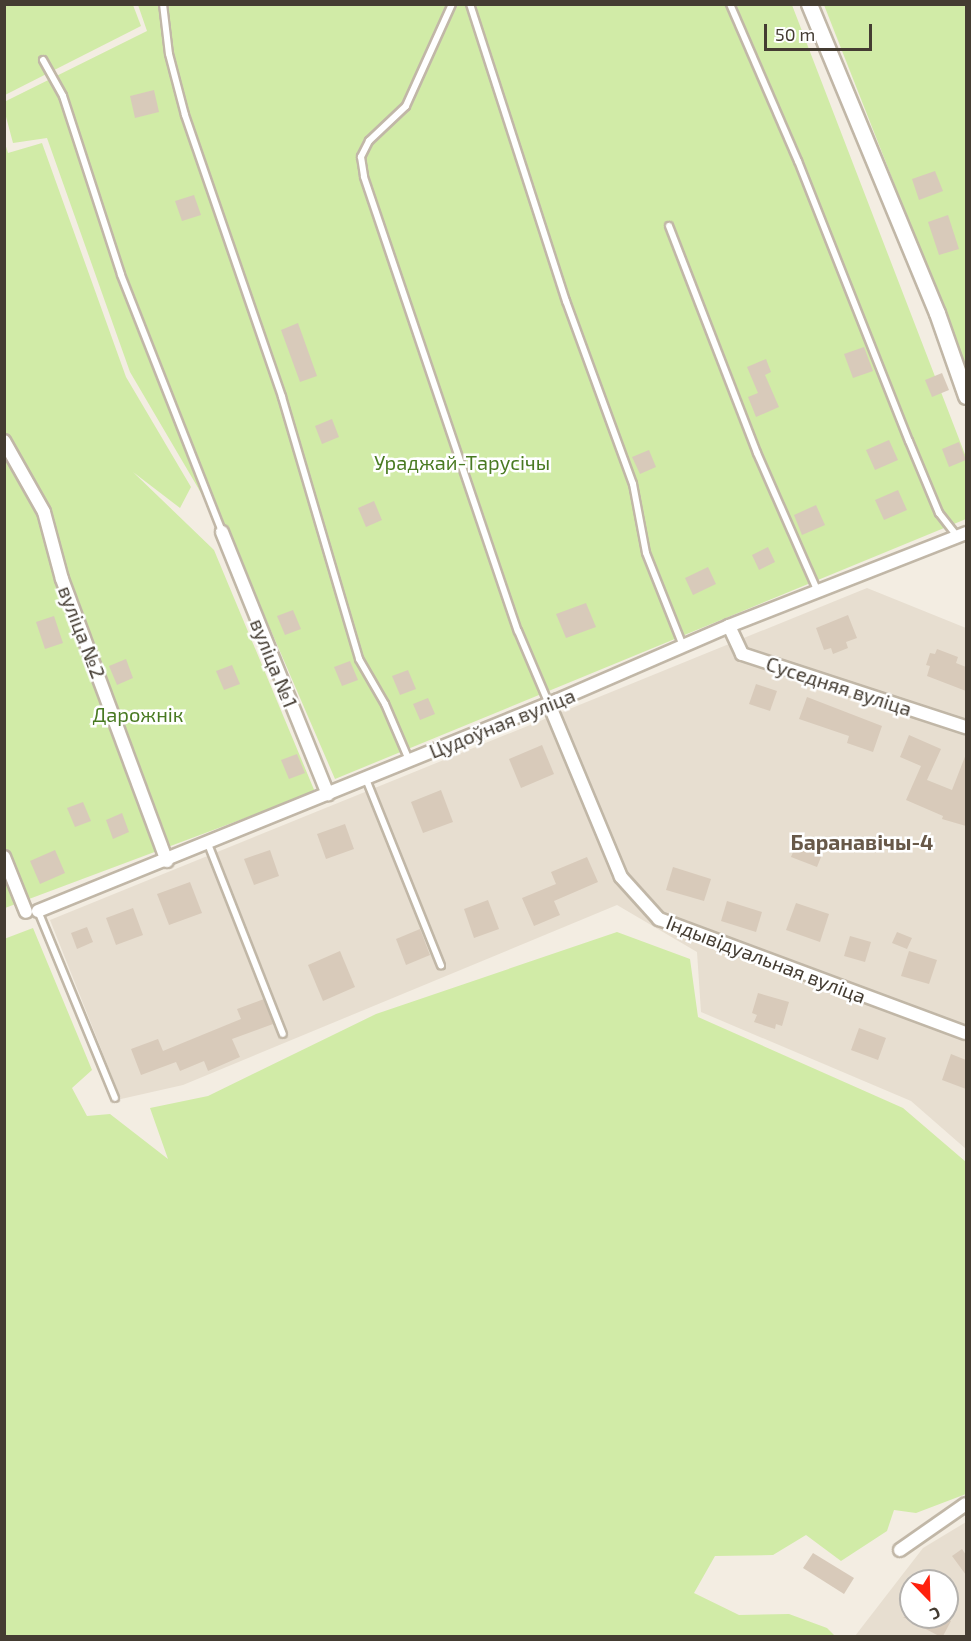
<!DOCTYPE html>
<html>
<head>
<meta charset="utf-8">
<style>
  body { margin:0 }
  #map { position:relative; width:971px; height:1641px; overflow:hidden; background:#f3ede2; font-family:"Exo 2",sans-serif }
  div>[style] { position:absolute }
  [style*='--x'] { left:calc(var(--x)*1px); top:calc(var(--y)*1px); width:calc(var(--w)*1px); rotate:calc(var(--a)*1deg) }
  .residential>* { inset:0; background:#e7ded0 }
  .green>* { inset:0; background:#d1eba7 }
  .building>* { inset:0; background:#d8caba }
  .roads { filter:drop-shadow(2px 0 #c1b7a7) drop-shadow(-2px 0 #c1b7a7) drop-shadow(0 2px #c1b7a7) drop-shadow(0 -2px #c1b7a7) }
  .service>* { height:6px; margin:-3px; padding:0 3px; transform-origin:3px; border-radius:3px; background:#fff }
  .minor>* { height:12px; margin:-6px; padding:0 6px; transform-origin:6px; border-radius:6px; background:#fff }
  .tertiary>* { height:15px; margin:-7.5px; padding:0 7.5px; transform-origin:7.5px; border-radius:7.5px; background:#fff }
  span { translate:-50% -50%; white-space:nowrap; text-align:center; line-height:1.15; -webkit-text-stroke:5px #fff; paint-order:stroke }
  .park-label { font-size:20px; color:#497a22 }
  .street-label { font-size:20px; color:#443c32 }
  .neighbourhood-label { font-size:21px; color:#685949; font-weight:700 }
  .frame { position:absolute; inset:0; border:6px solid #443c32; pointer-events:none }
  .north { position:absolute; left:899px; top:1569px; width:60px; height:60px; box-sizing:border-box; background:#fff; border:2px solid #b4b1ad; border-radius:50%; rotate:157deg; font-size:16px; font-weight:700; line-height:24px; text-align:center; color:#443c32 }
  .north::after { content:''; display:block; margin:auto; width:21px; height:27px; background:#ff210d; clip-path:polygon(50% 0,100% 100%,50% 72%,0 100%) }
  .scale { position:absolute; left:764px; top:24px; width:108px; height:27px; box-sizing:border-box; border:3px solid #443c32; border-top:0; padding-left:8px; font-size:18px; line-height:21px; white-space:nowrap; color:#443c32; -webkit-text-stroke:4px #fff; paint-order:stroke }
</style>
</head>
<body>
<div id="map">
  <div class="residential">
    <i style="clip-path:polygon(867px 588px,966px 628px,966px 1149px,911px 1101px,701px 1012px,697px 952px,617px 905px,183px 1085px,121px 1099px,50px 920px)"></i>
    <i style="clip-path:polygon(evenodd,966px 1522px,966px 1636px,855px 1636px,923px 1548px,966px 1522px,911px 1581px,947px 1581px,947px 1617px,911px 1617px,911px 1581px)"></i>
  </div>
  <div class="green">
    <i style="clip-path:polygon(5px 5px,133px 5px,141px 26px,5px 95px)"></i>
    <i style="clip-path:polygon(138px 5px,792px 5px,966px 457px,966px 519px,335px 779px,241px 561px,130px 372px,47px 138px,13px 143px,5px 113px,4px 102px,147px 31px)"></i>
    <i style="clip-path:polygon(824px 5px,966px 5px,966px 366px)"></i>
    <i style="clip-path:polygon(4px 140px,8px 153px,42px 143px,126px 377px,191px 487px,180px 508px,133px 472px,214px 550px,315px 792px,5px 908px)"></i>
    <i style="clip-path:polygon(33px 928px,92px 1070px,72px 1088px,87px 1116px,110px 1114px,168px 1159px,150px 1108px,208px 1096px,376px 1014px,617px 932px,690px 959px,698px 1017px,903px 1108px,966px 1162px,966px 1494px,916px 1513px,894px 1510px,887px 1531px,841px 1561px,806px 1535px,773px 1555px,715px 1556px,694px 1593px,739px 1615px,789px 1614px,827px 1628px,835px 1636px,5px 1636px,4px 939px)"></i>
  </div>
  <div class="building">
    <i style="clip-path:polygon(154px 90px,159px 112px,135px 118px,130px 96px)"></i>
    <i style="clip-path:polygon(935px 171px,943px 191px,919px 200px,912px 179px)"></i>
    <i style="clip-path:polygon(194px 195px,201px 215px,182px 221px,175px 201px)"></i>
    <i style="clip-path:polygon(948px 215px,959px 249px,939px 255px,928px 222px)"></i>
    <i style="clip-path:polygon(298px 323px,317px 376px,300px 382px,281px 330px)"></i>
    <i style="clip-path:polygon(864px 347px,873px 371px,853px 378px,844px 354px)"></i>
    <i style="clip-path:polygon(766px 359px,771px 372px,765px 375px,779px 407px,756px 417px,748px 397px,758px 393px,747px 367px)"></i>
    <i style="clip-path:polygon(942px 373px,949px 390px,932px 397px,925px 380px)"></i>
    <i style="clip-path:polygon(332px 419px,339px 437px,322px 444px,315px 426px)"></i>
    <i style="clip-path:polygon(889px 440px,898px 460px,875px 470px,866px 450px)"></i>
    <i style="clip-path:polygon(959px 442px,966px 460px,949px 467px,942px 449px)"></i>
    <i style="clip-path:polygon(649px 450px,656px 467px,640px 474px,632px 457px)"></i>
    <i style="clip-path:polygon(898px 490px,907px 510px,884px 520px,875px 500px)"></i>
    <i style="clip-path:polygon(374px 501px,382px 520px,366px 527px,358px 508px)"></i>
    <i style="clip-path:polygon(816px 505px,825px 525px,802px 535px,794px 515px)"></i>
    <i style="clip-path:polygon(768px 547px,775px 562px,759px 570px,752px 555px)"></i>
    <i style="clip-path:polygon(708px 567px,716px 584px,693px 595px,685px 578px)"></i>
    <i style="clip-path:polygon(586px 603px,596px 627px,566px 638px,556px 614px)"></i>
    <i style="clip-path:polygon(293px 610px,301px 629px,285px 635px,277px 616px)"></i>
    <i style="clip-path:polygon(848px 615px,857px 638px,846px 642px,848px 648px,833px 654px,831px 648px,824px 650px,816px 628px)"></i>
    <i style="clip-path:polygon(54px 616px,63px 643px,45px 649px,36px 622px)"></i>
    <i style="clip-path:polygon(937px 649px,958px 657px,956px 663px,966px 667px,966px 691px,927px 676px,930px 666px,926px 665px,930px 653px,935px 654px)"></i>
    <i style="clip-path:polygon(126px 659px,133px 678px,117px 685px,109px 666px)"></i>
    <i style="clip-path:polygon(350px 661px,358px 680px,342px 686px,334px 667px)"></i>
    <i style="clip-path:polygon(232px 665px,240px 684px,224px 690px,216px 671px)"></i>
    <i style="clip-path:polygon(408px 670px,416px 689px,400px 695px,392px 676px)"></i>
    <i style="clip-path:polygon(756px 684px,777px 691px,770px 711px,749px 704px)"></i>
    <i style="clip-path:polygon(807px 697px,882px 726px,873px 752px,847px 743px,849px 736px,799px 719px)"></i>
    <i style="clip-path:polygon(428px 698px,435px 714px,420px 720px,413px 704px)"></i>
    <i style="clip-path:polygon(909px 735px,941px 749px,927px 780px,952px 790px,966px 754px,966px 826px,942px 819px,943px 816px,906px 800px,921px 766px,900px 757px)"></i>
    <i style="clip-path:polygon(542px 745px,554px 774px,521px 788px,509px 759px)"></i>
    <i style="clip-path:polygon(297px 754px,305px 773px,289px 779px,281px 760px)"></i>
    <i style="clip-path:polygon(441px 790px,453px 822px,423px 833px,411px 802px)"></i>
    <i style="clip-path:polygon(83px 802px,91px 821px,75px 827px,67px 808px)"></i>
    <i style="clip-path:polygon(122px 813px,129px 832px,113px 839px,106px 820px)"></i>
    <i style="clip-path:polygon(345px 824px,354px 849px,326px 859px,317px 834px)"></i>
    <i style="clip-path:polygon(797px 842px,823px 852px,817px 867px,791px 857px)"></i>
    <i style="clip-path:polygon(55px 850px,65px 873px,40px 884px,30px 861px)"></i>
    <i style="clip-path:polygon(270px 850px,279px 876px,254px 885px,244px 859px)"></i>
    <i style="clip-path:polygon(587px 857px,598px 882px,554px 901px,560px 915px,534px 926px,522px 898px,556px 884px,551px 872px)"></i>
    <i style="clip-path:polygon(673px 867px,711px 879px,704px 901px,666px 890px)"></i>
    <i style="clip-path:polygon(190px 882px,202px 913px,169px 925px,157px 894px)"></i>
    <i style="clip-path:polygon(488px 900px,499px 929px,474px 938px,464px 909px)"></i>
    <i style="clip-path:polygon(727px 901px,762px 912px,756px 932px,721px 921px)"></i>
    <i style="clip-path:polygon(796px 903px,829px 914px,820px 942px,786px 930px)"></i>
    <i style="clip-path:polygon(133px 908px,143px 935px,116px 945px,106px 918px)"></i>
    <i style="clip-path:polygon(87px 927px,93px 942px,77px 949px,71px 933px)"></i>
    <i style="clip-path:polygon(420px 929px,430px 955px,406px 965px,396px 939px)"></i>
    <i style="clip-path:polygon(897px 932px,912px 938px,907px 949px,892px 943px)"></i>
    <i style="clip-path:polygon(850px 936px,871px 942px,865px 962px,844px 956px)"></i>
    <i style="clip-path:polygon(340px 951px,355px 987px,323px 1001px,308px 965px)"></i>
    <i style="clip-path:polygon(909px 951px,937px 960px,929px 984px,901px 976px)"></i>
    <i style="clip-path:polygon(758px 993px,789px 1002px,782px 1026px,776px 1024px,775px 1029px,754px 1022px,757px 1015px,752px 1013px)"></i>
    <i style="clip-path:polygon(264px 999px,273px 1024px,232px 1039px,240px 1057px,208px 1071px,204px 1061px,180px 1071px,176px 1062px,141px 1075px,131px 1049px,158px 1039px,163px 1051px,241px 1019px,237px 1009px)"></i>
    <i style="clip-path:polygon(859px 1028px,886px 1038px,878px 1060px,851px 1050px)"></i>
    <i style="clip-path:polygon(951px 1054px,966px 1060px,966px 1089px,942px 1080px)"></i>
    <i style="clip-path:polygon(962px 1549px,966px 1555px,966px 1575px,952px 1556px)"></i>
    <i style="clip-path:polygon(813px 1553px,854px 1578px,844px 1594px,803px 1568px)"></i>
    <i style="clip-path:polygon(903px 1617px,943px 1617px,951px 1621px,943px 1636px,939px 1636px)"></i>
  </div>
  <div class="roads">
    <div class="service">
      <i style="--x:163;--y:4;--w:50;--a:83.2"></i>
      <i style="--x:169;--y:54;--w:63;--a:75.3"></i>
      <i style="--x:185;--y:115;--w:298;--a:71"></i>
      <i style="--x:282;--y:397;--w:273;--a:73.6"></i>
      <i style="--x:359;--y:659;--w:52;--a:60"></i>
      <i style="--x:385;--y:704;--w:61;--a:66.8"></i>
      <i style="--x:452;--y:4;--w:112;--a:114.3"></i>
      <i style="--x:406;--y:106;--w:51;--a:136.6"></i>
      <i style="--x:369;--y:141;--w:18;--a:117"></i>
      <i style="--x:361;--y:157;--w:20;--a:81"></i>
      <i style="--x:364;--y:177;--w:479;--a:71.3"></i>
      <i style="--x:518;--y:631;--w:79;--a:67"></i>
      <i style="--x:470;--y:4;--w:312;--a:72.1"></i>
      <i style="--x:566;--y:301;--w:195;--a:69.9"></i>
      <i style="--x:633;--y:484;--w:70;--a:79.3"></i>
      <i style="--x:646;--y:553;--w:100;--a:68.3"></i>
      <i style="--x:730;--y:4;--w:171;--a:66.6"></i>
      <i style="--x:798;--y:161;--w:301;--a:68.4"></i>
      <i style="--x:909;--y:441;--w:78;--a:67.4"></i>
      <i style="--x:939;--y:513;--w:29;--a:52"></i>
      <i style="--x:43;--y:60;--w:41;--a:60.9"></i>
      <i style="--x:63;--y:96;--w:188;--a:72"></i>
      <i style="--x:121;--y:275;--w:276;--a:68.5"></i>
      <i style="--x:669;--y:226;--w:243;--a:68.8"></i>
      <i style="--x:757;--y:453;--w:150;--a:66.3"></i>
      <i style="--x:366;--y:779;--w:201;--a:68.1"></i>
      <i style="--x:208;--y:844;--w:204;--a:68.5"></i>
      <i style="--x:38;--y:911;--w:202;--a:67.6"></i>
    </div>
    <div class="minor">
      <i style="--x:4;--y:441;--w:81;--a:60.6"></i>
      <i style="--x:44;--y:512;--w:69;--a:75"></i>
      <i style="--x:62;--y:579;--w:301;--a:69.6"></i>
      <i style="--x:222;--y:532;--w:283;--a:68"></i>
      <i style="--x:729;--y:626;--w:31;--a:65"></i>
      <i style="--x:742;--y:654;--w:236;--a:18.1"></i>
      <i style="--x:549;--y:704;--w:187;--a:67.4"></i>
      <i style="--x:621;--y:877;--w:57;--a:47.9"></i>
      <i style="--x:659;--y:919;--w:327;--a:20.4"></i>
      <i style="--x:4;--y:857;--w:59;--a:68.2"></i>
      <i style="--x:38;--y:911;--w:561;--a:-22.09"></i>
      <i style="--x:558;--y:700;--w:186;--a:-23.4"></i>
      <i style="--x:729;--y:626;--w:255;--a:-21.4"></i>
      <i style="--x:900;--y:1550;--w:80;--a:-34.9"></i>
    </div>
    <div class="tertiary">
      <i style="--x:809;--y:4;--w:334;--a:67.5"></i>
      <i style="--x:937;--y:313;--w:88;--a:70.7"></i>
    </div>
  </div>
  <div class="park-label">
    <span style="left:462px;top:462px">Ураджай-Тарусічы</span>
    <span style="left:138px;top:714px">Дарожнік</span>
  </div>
  <div class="street-label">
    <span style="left:82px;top:632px;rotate:69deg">вуліца №2</span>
    <span style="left:274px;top:663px;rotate:68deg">вуліца №1</span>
    <span style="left:839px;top:686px;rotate:18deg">Суседняя вуліца</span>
    <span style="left:502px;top:723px;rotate:-22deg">Цудоўная вуліца</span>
    <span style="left:766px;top:959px;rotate:21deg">Індывідуальная вуліца</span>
  </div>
  <div class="neighbourhood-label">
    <span style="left:862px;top:842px">Баранавічы-4</span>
  </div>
  <div class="frame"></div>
  <div class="north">С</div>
  <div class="scale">50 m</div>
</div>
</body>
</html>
